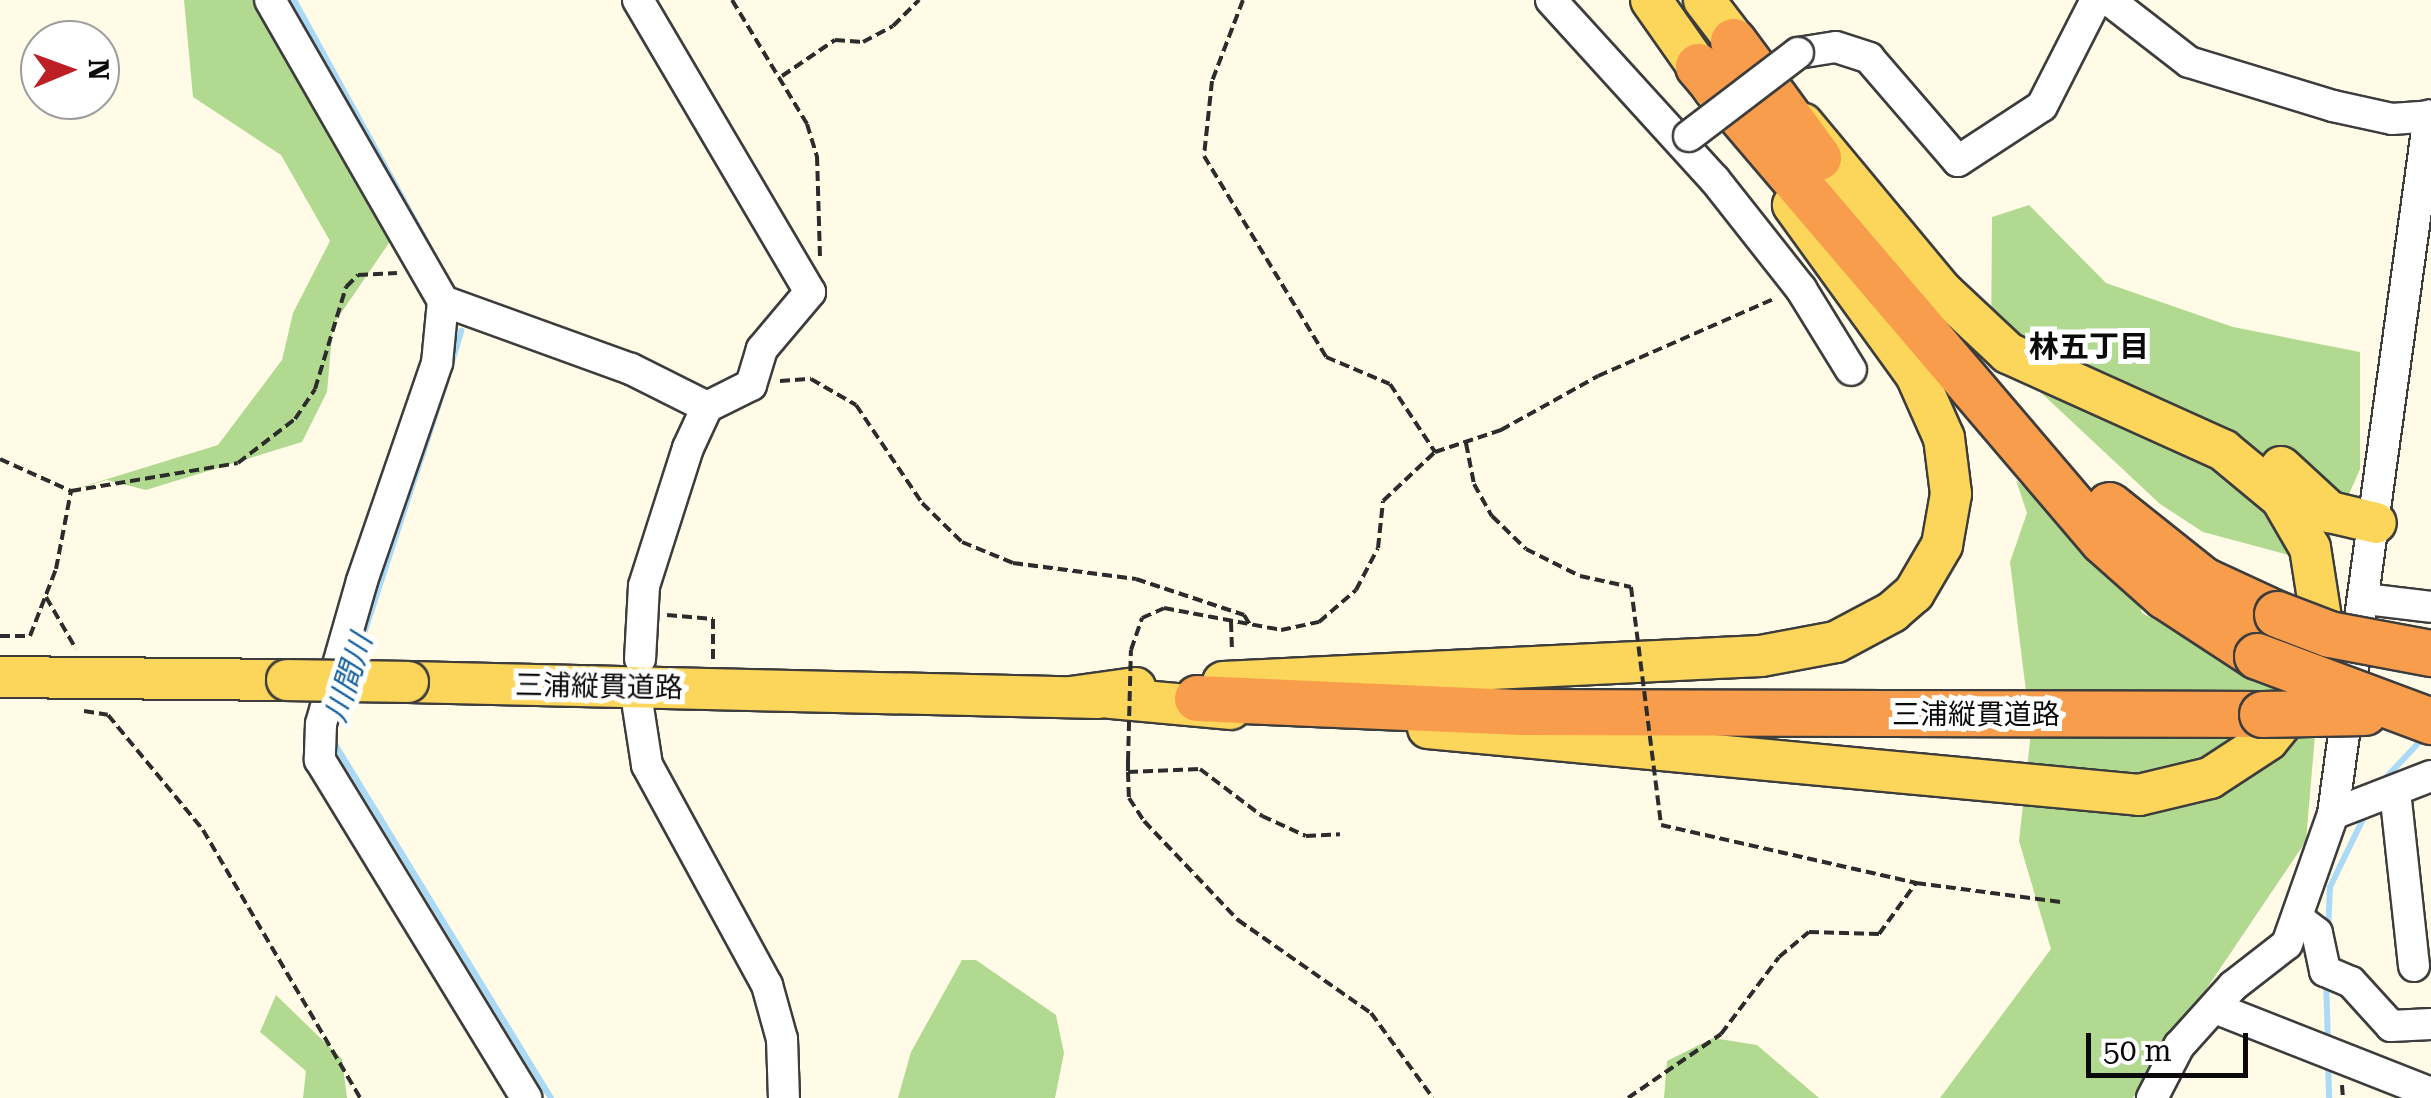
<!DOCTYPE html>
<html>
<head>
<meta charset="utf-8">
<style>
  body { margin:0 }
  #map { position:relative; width:2431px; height:1098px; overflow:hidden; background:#fffbe7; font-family:"Roboto Serif","Noto Sans JP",serif }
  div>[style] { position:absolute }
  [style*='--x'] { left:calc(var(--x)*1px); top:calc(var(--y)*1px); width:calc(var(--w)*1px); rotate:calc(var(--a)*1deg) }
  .forest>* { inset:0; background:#b1da90 }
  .stream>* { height:6px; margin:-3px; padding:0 3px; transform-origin:3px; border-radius:3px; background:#abdaf7 }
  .path>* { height:4px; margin-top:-2px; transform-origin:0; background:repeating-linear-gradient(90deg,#2c2c2c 0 10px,transparent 0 15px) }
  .roads { filter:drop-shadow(2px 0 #3d3d3d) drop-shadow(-2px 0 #3d3d3d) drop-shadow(0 2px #3d3d3d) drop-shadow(0 -2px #3d3d3d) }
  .minor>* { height:30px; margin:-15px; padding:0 15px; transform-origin:15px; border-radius:15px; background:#fff }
  .major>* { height:40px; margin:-20px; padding:0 20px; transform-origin:20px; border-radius:20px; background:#fcd65a }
  .highway>* { height:45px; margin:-22.5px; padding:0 22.5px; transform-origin:22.5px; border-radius:22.5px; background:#f89d4c }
  .path-bridge>* { height:4px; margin-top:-2px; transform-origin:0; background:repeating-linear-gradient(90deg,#2c2c2c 0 10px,transparent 0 15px) }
  .bridges { filter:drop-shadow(2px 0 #3d3d3d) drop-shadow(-2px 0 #3d3d3d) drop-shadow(0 2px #3d3d3d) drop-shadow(0 -2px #3d3d3d) }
  .minor-bridge>* { height:30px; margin:-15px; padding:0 15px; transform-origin:15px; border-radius:15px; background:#fff }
  .major-bridge>* { height:40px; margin:-20px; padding:0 20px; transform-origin:20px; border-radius:20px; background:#fcd65a }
  .highway-bridge>* { height:45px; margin:-22.5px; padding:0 22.5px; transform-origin:22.5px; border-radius:22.5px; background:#f89d4c }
  span { translate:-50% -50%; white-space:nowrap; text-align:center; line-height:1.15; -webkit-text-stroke:10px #fff; paint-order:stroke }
  .street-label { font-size:28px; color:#0a0a0a }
  .neighbourhood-label { font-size:30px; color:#0a0a0a; font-weight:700 }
  .water-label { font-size:30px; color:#125f9d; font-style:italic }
  .north { position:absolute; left:20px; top:20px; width:100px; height:100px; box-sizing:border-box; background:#fff; border:2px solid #9d9d9d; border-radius:50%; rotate:89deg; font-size:28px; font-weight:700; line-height:40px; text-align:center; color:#0a0a0a }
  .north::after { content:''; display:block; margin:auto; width:35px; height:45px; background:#bc2026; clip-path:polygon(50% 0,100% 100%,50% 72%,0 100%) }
  .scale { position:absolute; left:2086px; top:1033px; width:162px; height:45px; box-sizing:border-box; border:5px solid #0a0a0a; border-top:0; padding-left:12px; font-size:30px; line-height:35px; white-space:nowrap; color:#0a0a0a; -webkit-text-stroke:8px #fff; paint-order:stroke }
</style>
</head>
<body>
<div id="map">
  <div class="forest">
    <i style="clip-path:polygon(184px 0,254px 0,293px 72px,366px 170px,393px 237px,333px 325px,327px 392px,302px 442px,146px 490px,107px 480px,65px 492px,218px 445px,282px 360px,293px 313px,330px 241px,281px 155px,193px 97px)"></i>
    <i style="clip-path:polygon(2029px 205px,2106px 283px,2233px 327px,2360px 352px,2360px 469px,2319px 563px,2203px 532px,2160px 504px,1991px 346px,1992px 217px)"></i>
    <i style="clip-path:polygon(2016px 480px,2135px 587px,2142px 613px,2288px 689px,2315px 735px,2306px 841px,2133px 1098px,1940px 1098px,2051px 949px,2019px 841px,2031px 732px,2010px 562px,2027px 513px)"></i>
    <i style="clip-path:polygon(962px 960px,976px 960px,1056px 1015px,1064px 1053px,1055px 1098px,898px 1098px,911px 1052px)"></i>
    <i style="clip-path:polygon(276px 995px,342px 1059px,347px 1098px,303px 1098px,306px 1071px,260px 1032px)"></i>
    <i style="clip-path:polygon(1713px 1038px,1757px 1045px,1819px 1098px,1664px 1098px,1667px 1061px)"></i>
  </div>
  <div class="stream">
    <i style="--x:294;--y:0;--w:285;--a:61.3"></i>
    <i style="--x:450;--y:368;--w:39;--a:-73"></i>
    <i style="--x:353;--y:667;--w:302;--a:-71.9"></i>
    <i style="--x:333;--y:741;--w:418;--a:58.6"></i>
    <i style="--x:2380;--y:784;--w:67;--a:-46.8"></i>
    <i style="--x:2328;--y:932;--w:45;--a:-87.5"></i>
    <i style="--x:2330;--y:887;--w:82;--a:-64.1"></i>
    <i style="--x:2326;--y:979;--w:63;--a:88.2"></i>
    <i style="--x:2328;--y:1064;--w:34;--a:88"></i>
  </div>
  <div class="path">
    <i style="--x:732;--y:0;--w:145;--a:58.8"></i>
    <i style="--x:807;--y:124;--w:34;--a:73"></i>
    <i style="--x:817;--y:156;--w:102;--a:88.3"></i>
    <i style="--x:1243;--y:0;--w:87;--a:110.9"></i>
    <i style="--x:1212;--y:81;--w:75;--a:96.1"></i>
    <i style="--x:1204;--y:156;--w:235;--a:58.7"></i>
    <i style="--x:1326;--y:357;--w:69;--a:22.9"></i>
    <i style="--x:1390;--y:384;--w:82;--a:56.5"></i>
    <i style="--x:782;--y:76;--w:64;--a:-34.2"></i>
    <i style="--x:835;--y:40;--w:28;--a:4"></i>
    <i style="--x:863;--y:42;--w:34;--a:-28"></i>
    <i style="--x:893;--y:26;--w:37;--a:-45"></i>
    <i style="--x:780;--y:381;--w:31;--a:-4"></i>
    <i style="--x:811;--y:379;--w:52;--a:30"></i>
    <i style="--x:856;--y:405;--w:118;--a:56"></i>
    <i style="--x:922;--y:503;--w:56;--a:44.3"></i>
    <i style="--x:962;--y:542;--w:55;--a:22.4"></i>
    <i style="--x:1013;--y:563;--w:124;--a:7.4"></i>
    <i style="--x:1136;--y:579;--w:114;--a:18.4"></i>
    <i style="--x:1244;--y:615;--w:13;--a:58"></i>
    <i style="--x:1466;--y:443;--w:42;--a:79"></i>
    <i style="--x:1474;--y:484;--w:37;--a:61"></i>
    <i style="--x:1492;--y:516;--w:47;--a:44.1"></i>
    <i style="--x:1526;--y:549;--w:60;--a:26.6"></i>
    <i style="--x:1580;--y:576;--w:52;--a:12.2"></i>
    <i style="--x:0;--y:459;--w:78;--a:24.3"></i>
    <i style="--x:71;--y:491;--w:169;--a:-9.5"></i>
    <i style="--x:238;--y:463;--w:72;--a:-37.7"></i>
    <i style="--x:295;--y:419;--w:36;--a:-56"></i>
    <i style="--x:315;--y:389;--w:107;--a:-73.1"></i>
    <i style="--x:346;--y:287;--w:17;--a:-45"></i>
    <i style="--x:358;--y:275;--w:39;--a:-3"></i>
    <i style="--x:46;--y:597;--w:60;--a:60"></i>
    <i style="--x:667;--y:615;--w:46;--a:5"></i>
    <i style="--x:713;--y:619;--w:40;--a:90"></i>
    <i style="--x:1231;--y:622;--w:30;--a:88"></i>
    <i style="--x:0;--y:636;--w:30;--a:0"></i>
    <i style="--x:30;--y:636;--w:72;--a:-68.8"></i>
    <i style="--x:56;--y:569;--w:79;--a:-79.1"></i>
    <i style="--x:1131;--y:650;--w:34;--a:-71"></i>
    <i style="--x:1142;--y:618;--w:24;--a:-24"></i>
    <i style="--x:1164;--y:608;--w:119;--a:10.6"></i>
    <i style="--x:1281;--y:630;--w:39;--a:-12"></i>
    <i style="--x:1319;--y:622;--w:49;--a:-40.9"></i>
    <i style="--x:1356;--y:590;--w:47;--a:-62.4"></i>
    <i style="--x:1378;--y:548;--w:47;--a:-83.9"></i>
    <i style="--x:1383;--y:501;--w:71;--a:-43.3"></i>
    <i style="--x:1435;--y:452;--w:70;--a:-18.4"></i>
    <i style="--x:1501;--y:430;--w:111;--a:-29.1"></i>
    <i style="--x:1598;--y:376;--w:191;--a:-23.7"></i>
    <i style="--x:84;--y:711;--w:24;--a:9"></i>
    <i style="--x:108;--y:715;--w:149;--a:50.4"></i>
    <i style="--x:203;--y:830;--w:311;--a:59.6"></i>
    <i style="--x:1128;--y:761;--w:11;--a:90"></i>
    <i style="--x:1128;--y:772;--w:72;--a:-2.4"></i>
    <i style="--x:1200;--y:769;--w:78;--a:37.2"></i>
    <i style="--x:1262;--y:816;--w:48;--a:24.4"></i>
    <i style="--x:1306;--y:836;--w:34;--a:-3"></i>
    <i style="--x:1128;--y:772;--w:26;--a:88"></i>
    <i style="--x:1129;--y:798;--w:27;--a:57"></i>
    <i style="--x:1144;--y:821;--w:137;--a:46.5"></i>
    <i style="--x:1238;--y:920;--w:162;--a:35"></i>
    <i style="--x:1371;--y:1013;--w:105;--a:53.9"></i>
    <i style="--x:1661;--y:825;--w:262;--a:12.8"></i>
    <i style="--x:1916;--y:883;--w:146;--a:7.5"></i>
    <i style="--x:2342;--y:1085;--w:13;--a:86"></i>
    <i style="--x:1628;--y:1098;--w:113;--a:-34.5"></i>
    <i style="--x:1721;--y:1034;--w:96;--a:-53"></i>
    <i style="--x:1779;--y:957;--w:39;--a:-40"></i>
    <i style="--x:1809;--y:932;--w:70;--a:1.6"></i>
    <i style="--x:1879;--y:934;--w:63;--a:-54"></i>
  </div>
  <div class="roads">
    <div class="minor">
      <i style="--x:270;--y:0;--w:347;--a:60.1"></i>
      <i style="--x:443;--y:301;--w:200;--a:19.9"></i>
      <i style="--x:631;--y:369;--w:85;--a:26.6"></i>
      <i style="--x:638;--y:0;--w:339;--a:59.5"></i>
      <i style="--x:810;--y:292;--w:75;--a:130.1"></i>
      <i style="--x:762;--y:349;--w:38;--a:107"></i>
      <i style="--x:751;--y:385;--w:49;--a:153.4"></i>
      <i style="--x:707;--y:407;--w:45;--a:114.9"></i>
      <i style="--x:688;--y:448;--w:145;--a:107.7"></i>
      <i style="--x:644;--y:586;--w:73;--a:93.1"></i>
      <i style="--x:1551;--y:0;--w:244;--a:47.7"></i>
      <i style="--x:1715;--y:180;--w:139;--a:51.7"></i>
      <i style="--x:1801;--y:289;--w:95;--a:58.3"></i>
      <i style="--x:2109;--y:0;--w:101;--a:37.8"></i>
      <i style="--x:2189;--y:62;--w:151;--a:17"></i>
      <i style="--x:2333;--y:106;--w:60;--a:12.4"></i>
      <i style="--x:2392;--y:119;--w:39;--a:-4"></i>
      <i style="--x:1798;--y:53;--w:38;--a:-9"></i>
      <i style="--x:1836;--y:47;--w:35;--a:18"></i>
      <i style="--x:1869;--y:58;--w:136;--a:49.2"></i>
      <i style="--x:1958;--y:161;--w:100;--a:-33.2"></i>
      <i style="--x:2042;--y:106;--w:119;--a:-63"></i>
      <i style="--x:443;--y:301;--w:62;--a:95.5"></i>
      <i style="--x:437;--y:363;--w:231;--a:109"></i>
      <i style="--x:362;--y:581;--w:149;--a:106"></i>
      <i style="--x:321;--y:724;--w:36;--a:92"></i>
      <i style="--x:320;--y:760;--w:396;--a:58.6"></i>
      <i style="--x:2365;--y:599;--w:66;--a:6.9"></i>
      <i style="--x:638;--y:707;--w:59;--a:81.2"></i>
      <i style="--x:647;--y:765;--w:251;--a:61.4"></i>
      <i style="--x:767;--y:985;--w:56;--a:74.5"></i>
      <i style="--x:782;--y:1039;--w:59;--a:88.1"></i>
      <i style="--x:2395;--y:791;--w:176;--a:83.8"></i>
      <i style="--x:2333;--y:814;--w:105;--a:-21.2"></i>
      <i style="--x:2300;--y:920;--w:21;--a:37"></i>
      <i style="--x:2317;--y:933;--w:39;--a:78"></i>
      <i style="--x:2325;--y:971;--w:28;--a:23"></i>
      <i style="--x:2351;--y:982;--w:59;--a:47.7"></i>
      <i style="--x:2391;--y:1026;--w:40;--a:-2.9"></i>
      <i style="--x:2215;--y:1008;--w:232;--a:21.5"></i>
      <i style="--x:2152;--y:1098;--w:59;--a:-62.6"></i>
      <i style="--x:2179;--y:1046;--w:81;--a:-48"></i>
      <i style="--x:2233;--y:986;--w:68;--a:-37.9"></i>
      <i style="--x:2287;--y:944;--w:138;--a:-70.5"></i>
      <i style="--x:2333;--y:814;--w:705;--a:-82.17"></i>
    </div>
    <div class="major">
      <i style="--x:1651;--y:0;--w:111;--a:54.9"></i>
      <i style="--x:1704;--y:0;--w:81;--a:52.6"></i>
      <i style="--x:2281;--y:467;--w:67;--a:42.6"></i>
      <i style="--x:2330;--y:512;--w:47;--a:13.4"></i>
      <i style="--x:0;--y:677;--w:287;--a:0.6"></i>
      <i style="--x:408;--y:682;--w:690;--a:1.33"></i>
      <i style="--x:1223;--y:682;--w:539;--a:-2.77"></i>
      <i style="--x:1761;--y:656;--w:76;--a:-10.6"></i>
      <i style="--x:1836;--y:642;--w:64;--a:-28.2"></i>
      <i style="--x:1892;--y:612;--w:29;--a:-41"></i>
      <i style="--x:1914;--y:593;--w:56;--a:-59.7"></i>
      <i style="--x:1942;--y:545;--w:52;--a:-80"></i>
      <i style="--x:1951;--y:494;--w:56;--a:-97.1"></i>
      <i style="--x:1944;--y:438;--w:69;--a:-114"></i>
      <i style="--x:1916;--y:375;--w:210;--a:-125.9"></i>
      <i style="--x:1071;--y:697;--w:65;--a:-8"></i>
      <i style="--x:1110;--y:698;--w:121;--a:5.2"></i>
      <i style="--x:1428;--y:728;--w:714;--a:5.38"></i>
      <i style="--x:2139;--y:795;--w:73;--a:-13.5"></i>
      <i style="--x:2210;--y:778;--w:69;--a:-33.2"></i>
      <i style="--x:2268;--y:740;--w:35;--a:-51"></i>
      <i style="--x:2290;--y:713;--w:66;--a:-65.8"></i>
      <i style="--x:2317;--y:653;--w:35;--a:-83"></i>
      <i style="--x:2321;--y:618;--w:71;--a:-98.9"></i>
      <i style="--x:2310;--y:548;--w:58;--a:-120.1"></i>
      <i style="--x:2281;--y:498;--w:75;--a:-140.4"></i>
      <i style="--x:2223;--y:450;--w:236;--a:-155.7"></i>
      <i style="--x:2008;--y:353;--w:92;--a:-136.8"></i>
      <i style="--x:1941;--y:290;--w:216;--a:-129.7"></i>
    </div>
    <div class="highway">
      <i style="--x:1733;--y:41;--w:144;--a:53.8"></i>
      <i style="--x:1698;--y:66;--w:624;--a:49.55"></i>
      <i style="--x:2103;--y:541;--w:83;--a:41.6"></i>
      <i style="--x:2165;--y:596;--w:110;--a:33.1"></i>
      <i style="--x:2109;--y:505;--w:120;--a:38.6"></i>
      <i style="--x:2203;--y:580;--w:81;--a:24.7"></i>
      <i style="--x:1197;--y:698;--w:324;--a:2.5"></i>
      <i style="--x:1521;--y:712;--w:741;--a:0.15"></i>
    </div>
  </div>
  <div class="path-bridge">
    <i style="--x:1631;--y:587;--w:240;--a:82.8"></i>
    <i style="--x:1128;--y:761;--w:111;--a:-88.5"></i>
  </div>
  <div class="bridges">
    <div class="minor-bridge">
      <i style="--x:1689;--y:136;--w:137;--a:-37.3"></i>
    </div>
    <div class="major-bridge">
      <i style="--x:287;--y:680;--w:121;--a:0.9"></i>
    </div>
    <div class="highway-bridge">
      <i style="--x:2277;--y:614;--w:56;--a:21"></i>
      <i style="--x:2329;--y:634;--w:104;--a:10.6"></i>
      <i style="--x:2257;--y:656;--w:186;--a:20.5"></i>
      <i style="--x:2262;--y:714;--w:102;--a:-1.1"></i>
    </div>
  </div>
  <div class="street-label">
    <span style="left:599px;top:687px;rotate:1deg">三浦縦貫道路</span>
    <span style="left:1976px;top:715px">三浦縦貫道路</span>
  </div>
  <div class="neighbourhood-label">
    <span style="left:2089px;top:347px">林五丁目</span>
  </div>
  <div class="water-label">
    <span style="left:349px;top:678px;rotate:-72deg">川間川</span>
  </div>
  <div class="north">N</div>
  <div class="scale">50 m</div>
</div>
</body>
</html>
